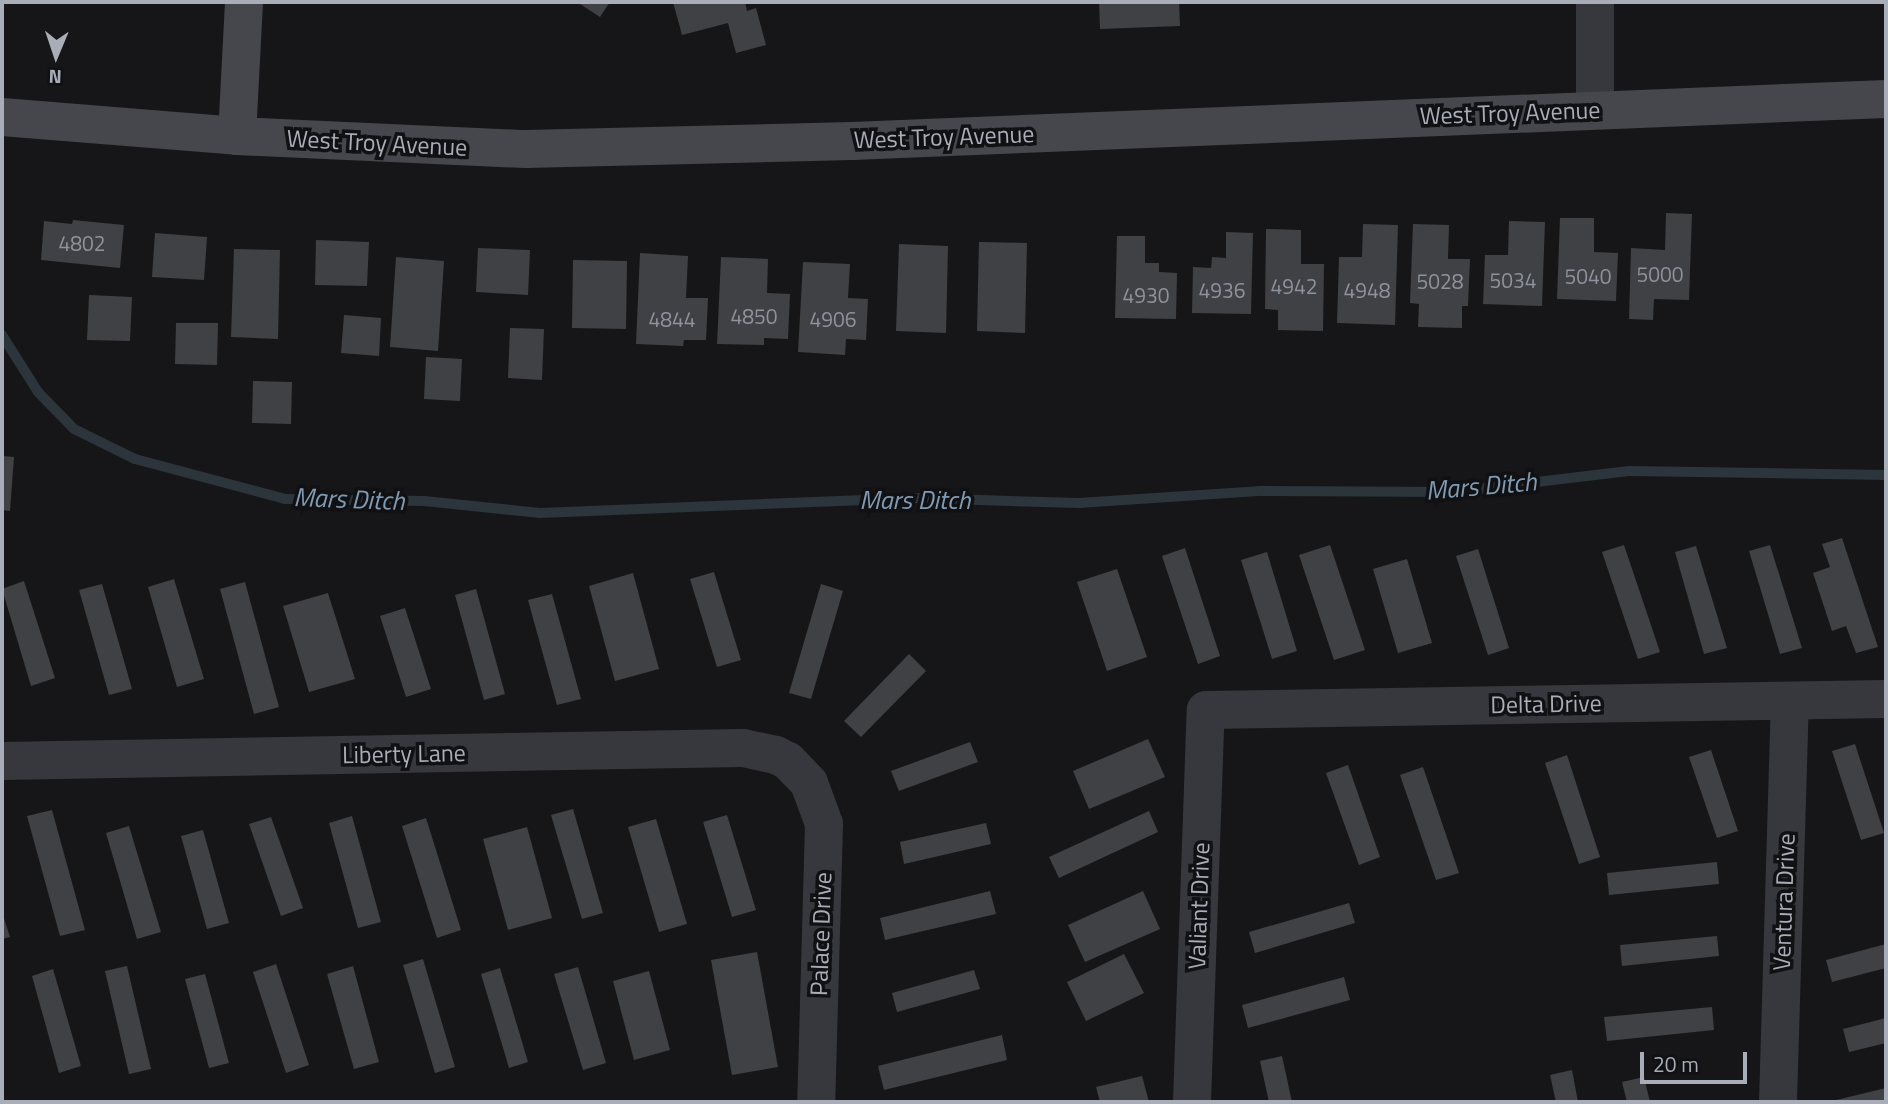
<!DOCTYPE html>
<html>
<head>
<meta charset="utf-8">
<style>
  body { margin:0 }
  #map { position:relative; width:1888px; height:1104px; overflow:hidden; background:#161618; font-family:"Titillium Web",sans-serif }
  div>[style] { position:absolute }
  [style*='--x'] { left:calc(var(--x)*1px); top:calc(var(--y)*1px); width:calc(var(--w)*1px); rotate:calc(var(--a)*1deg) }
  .stream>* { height:10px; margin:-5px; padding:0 5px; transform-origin:5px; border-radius:5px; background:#2c353c }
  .building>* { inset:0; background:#404145 }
  .street>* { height:38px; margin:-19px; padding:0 19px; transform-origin:19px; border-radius:19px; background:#37383d }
  .secondary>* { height:38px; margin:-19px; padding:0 19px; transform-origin:19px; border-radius:19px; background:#45474d }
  span { translate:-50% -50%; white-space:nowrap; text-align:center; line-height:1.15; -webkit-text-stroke:7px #111113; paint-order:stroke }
  .number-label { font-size:21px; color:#8e929b }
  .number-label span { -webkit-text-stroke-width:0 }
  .street-label { font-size:24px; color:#a8adb8 }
  .water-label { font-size:26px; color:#7f9bb3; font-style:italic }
  .frame { position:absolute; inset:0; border:4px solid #a8adb8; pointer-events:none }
  .north { position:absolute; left:21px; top:21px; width:70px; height:70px; -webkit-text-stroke:5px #111113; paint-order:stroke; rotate:182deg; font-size:19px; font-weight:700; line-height:28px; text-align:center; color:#a8adb8 }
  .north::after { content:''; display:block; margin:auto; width:24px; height:32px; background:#a8adb8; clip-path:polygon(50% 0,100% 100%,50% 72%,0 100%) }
  .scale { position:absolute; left:1640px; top:1052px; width:107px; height:32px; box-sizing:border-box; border:4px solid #a8adb8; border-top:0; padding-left:9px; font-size:21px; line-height:24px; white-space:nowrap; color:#a8adb8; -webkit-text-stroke:5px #111113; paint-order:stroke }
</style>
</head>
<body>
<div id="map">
  <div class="stream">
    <i style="--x:2;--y:335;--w:67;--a:57.7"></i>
    <i style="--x:38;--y:392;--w:52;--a:45.8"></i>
    <i style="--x:74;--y:429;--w:68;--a:26.2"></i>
    <i style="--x:135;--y:459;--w:155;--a:14.9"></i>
    <i style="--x:285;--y:499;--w:139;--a:0.8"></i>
    <i style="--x:424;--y:501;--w:117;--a:5.9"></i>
    <i style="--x:540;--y:513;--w:376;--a:-2.3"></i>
    <i style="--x:916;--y:498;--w:163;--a:1.8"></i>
    <i style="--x:1079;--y:503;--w:183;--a:-3.8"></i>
    <i style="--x:1262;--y:491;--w:190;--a:0.3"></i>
    <i style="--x:1452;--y:492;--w:178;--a:-6.8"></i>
    <i style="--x:1629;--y:471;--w:257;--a:0.9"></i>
  </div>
  <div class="building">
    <i style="clip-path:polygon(577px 2px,610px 2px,600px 17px)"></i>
    <i style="clip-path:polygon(673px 2px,745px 2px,747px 11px,756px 8px,766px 45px,736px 53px,728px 23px,682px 35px)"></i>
    <i style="clip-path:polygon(1099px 2px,1179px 2px,1180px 26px,1100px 29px)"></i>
    <i style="clip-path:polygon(1666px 213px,1692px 214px,1689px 300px,1654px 299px,1653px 320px,1629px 319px,1631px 248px,1665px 250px)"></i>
    <i style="clip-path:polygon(1560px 218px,1594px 218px,1594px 252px,1618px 253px,1616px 301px,1557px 299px)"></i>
    <i style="clip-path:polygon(73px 220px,124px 225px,120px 268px,41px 260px,44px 221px,72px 224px)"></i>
    <i style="clip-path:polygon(1509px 221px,1545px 222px,1542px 306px,1483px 304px,1485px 255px,1508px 255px)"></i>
    <i style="clip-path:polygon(1363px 224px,1398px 225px,1395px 325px,1337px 323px,1339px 257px,1362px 257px)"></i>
    <i style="clip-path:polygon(1413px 224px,1449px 225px,1448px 259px,1470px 259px,1468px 306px,1462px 306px,1462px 328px,1418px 327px,1419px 304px,1410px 303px)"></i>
    <i style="clip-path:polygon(1266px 229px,1301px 230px,1301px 264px,1324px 264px,1323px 331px,1278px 330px,1278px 310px,1265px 309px)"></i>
    <i style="clip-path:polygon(1226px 232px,1253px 233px,1251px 314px,1192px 313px,1193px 267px,1211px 268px,1212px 257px,1226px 258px)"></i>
    <i style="clip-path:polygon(155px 233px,207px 237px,204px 280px,152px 277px)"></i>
    <i style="clip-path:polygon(1117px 236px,1145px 236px,1145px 263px,1159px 263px,1159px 272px,1177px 273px,1176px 319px,1115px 318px)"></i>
    <i style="clip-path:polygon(316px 240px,369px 242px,367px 286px,315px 285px)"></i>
    <i style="clip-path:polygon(979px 242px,1027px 243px,1025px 333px,977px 331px)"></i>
    <i style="clip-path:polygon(899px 244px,948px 246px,946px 333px,896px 331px)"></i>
    <i style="clip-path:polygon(478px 248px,530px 250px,528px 295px,476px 292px)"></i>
    <i style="clip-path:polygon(234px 249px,280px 250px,278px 339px,231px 337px)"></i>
    <i style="clip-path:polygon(640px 253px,688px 256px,686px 298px,708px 298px,706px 340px,684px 340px,683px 346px,636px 344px)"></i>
    <i style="clip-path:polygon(396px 257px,444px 261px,438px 351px,390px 347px)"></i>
    <i style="clip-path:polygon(721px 257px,768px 259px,767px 293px,790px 294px,788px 339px,764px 338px,764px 345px,717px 344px)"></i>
    <i style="clip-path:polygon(573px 260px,627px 261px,626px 329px,572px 328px)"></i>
    <i style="clip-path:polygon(803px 262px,850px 264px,848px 298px,868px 299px,866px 340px,846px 339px,845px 355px,798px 352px)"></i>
    <i style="clip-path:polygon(89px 295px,132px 297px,130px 341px,87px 340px)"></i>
    <i style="clip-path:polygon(344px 315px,381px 318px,379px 356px,341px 353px)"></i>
    <i style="clip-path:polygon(176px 323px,218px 323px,217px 365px,175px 364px)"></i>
    <i style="clip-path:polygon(510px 328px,544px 329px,542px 380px,508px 378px)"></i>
    <i style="clip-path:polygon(426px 357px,462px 359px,460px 401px,424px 399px)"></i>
    <i style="clip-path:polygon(253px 381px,292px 382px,291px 424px,252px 423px)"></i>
    <i style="clip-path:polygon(2px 456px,14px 457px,10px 511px,2px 510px)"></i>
    <i style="clip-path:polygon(1842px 538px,1878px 647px,1856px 653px,1846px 626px,1832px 631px,1813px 573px,1830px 567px,1822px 544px)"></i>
    <i style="clip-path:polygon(1330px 545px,1365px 650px,1334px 660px,1299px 555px)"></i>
    <i style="clip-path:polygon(1624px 545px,1660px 652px,1638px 659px,1602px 552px)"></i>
    <i style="clip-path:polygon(1770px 545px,1802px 648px,1780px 654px,1749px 551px)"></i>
    <i style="clip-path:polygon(1696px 546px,1727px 648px,1704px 654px,1675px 552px)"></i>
    <i style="clip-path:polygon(1185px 548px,1220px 656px,1198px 664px,1162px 556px)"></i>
    <i style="clip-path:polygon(1478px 549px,1509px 648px,1488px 655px,1456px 556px)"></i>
    <i style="clip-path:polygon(1267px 552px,1297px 651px,1272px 659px,1241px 560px)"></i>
    <i style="clip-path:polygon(1407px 559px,1432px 643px,1398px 653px,1373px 569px)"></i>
    <i style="clip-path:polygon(1117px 569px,1147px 657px,1107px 671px,1077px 582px)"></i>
    <i style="clip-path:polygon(714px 572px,741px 660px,717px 667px,690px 579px)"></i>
    <i style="clip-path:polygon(633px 573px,659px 669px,615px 681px,589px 586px)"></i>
    <i style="clip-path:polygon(174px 579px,204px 679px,177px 687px,148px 587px)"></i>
    <i style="clip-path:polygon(24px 581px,55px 678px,31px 686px,2px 589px)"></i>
    <i style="clip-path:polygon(245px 582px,279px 707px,254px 714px,220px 589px)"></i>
    <i style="clip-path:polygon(102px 584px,132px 689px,109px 695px,79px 590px)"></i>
    <i style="clip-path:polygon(821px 584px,843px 591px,811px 699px,789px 693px)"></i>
    <i style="clip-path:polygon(476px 589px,505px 694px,484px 700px,455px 595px)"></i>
    <i style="clip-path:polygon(328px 593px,355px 679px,309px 692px,283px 606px)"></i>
    <i style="clip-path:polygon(552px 594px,581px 699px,557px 705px,528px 600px)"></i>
    <i style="clip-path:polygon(405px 608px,431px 689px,406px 697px,380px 616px)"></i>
    <i style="clip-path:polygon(909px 654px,926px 671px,861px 737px,844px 721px)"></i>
    <i style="clip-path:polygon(1148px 739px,1165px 777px,1089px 809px,1073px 771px)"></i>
    <i style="clip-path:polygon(970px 742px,978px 762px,899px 791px,891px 771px)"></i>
    <i style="clip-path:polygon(1855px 744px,1884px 833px,1861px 840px,1832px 751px)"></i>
    <i style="clip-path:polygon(1711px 750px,1738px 831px,1717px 838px,1689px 757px)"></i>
    <i style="clip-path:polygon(1567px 755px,1600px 857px,1579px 864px,1545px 763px)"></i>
    <i style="clip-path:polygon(1348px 765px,1380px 857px,1359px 865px,1326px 773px)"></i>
    <i style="clip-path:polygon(1423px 767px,1459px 873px,1436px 880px,1400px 775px)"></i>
    <i style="clip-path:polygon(573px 809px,603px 913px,582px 919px,551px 815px)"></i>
    <i style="clip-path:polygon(52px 810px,85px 930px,60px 936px,27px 816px)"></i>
    <i style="clip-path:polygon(1149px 811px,1158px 832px,1059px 878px,1049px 857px)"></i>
    <i style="clip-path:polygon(727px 815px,756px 910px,732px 917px,703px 822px)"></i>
    <i style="clip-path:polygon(352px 816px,381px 922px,358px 928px,329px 823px)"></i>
    <i style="clip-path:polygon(271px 817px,303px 908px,281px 916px,249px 824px)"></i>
    <i style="clip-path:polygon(426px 818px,461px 930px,437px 938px,402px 826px)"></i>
    <i style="clip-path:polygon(656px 819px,687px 924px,659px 932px,628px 827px)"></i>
    <i style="clip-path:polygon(986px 823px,991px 844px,904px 864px,900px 842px)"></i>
    <i style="clip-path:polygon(129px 826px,161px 932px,137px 939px,106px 833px)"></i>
    <i style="clip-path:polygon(527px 827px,552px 918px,508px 930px,483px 839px)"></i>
    <i style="clip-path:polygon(203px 830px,229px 923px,207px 929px,181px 836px)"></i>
    <i style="clip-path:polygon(1717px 862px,1719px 884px,1609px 895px,1607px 873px)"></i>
    <i style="clip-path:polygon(990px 891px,996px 914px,885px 940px,880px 918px)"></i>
    <i style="clip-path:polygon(1143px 891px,1160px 929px,1085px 962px,1068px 925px)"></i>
    <i style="clip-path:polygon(1349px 903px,1355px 923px,1255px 953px,1249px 932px)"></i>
    <i style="clip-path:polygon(2px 912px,10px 937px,2px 939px)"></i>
    <i style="clip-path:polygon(1717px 936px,1719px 956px,1622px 966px,1620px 945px)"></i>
    <i style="clip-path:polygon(1886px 944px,1886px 968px,1832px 982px,1826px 960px)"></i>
    <i style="clip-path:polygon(757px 952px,778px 1067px,732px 1075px,711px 960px)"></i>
    <i style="clip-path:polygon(1124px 954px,1144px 993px,1086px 1021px,1067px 982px)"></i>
    <i style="clip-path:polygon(423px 959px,455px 1067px,435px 1073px,403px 965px)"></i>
    <i style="clip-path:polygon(276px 964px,309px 1065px,286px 1073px,253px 972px)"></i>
    <i style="clip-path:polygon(127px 966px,151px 1069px,129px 1074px,105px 971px)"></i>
    <i style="clip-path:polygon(353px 966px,379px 1062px,354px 1069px,327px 974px)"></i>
    <i style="clip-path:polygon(578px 967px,606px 1063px,583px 1070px,554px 974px)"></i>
    <i style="clip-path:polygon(500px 968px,528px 1062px,509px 1068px,481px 974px)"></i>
    <i style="clip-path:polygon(53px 969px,81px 1066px,59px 1073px,32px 976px)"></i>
    <i style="clip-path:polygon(974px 970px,980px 989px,897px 1012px,892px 993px)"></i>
    <i style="clip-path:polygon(649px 971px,670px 1050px,634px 1060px,613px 981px)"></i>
    <i style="clip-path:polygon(205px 974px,229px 1063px,209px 1068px,185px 979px)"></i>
    <i style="clip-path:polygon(1344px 977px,1350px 1000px,1248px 1028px,1242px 1005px)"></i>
    <i style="clip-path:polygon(1712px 1007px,1714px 1030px,1607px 1041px,1604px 1017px)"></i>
    <i style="clip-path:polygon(1886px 1018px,1886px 1043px,1849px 1052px,1843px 1029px)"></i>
    <i style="clip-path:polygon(1002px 1035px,1007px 1060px,884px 1090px,878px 1066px)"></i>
    <i style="clip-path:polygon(1282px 1056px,1292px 1102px,1269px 1102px,1260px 1061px)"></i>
    <i style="clip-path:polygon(1572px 1070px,1578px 1102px,1556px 1102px,1550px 1075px)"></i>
    <i style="clip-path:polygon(1142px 1076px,1149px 1102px,1100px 1102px,1096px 1087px)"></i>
    <i style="clip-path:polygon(1644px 1077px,1650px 1102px,1627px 1102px,1622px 1082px)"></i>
    <i style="clip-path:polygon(1886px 1088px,1886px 1102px,1832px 1102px,1832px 1101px)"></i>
  </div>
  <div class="street">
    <i style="--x:1595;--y:2;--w:108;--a:90"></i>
    <i style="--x:2;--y:761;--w:741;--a:-1.01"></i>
    <i style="--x:743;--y:748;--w:34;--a:12"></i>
    <i style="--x:776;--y:755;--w:13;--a:27"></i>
    <i style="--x:788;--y:761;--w:30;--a:46"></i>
    <i style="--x:809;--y:783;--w:44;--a:69.9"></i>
    <i style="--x:824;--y:824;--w:278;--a:91.6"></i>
    <i style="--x:1192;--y:1102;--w:392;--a:-88"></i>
    <i style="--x:1206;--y:710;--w:680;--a:-0.93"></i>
    <i style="--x:1778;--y:1102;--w:401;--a:-88.3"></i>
  </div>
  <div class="secondary">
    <i style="--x:2;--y:117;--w:236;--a:4.6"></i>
    <i style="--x:237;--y:136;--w:289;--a:2.6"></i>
    <i style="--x:526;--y:149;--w:326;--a:-1.4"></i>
    <i style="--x:852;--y:141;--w:1035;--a:-2.33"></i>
    <i style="--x:237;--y:136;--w:134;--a:-87"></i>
  </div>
  <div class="number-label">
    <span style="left:82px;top:243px">4802</span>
    <span style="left:1660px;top:274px">5000</span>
    <span style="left:1588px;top:276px">5040</span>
    <span style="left:1513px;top:280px">5034</span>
    <span style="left:1440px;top:281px">5028</span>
    <span style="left:1294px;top:286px">4942</span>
    <span style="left:1222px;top:290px">4936</span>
    <span style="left:1367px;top:290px">4948</span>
    <span style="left:1146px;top:295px">4930</span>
    <span style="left:754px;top:316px">4850</span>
    <span style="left:672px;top:319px">4844</span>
    <span style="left:833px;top:319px">4906</span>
  </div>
  <div class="street-label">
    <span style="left:1510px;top:113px;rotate:-2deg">West Troy Avenue</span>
    <span style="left:944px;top:137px;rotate:-2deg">West Troy Avenue</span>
    <span style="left:377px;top:143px;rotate:3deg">West Troy Avenue</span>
    <span style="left:1546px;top:704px;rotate:-1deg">Delta Drive</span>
    <span style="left:404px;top:754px;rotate:-1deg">Liberty Lane</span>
    <span style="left:1784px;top:902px;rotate:-88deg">Ventura Drive</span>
    <span style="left:1199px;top:906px;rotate:-88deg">Valiant Drive</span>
    <span style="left:821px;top:934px;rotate:-88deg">Palace Drive</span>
  </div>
  <div class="water-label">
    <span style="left:1481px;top:486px;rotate:-5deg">Mars Ditch</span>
    <span style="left:349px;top:499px;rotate:2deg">Mars Ditch</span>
    <span style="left:915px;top:500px">Mars Ditch</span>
  </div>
  <div class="frame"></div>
  <div class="north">N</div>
  <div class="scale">20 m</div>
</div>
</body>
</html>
